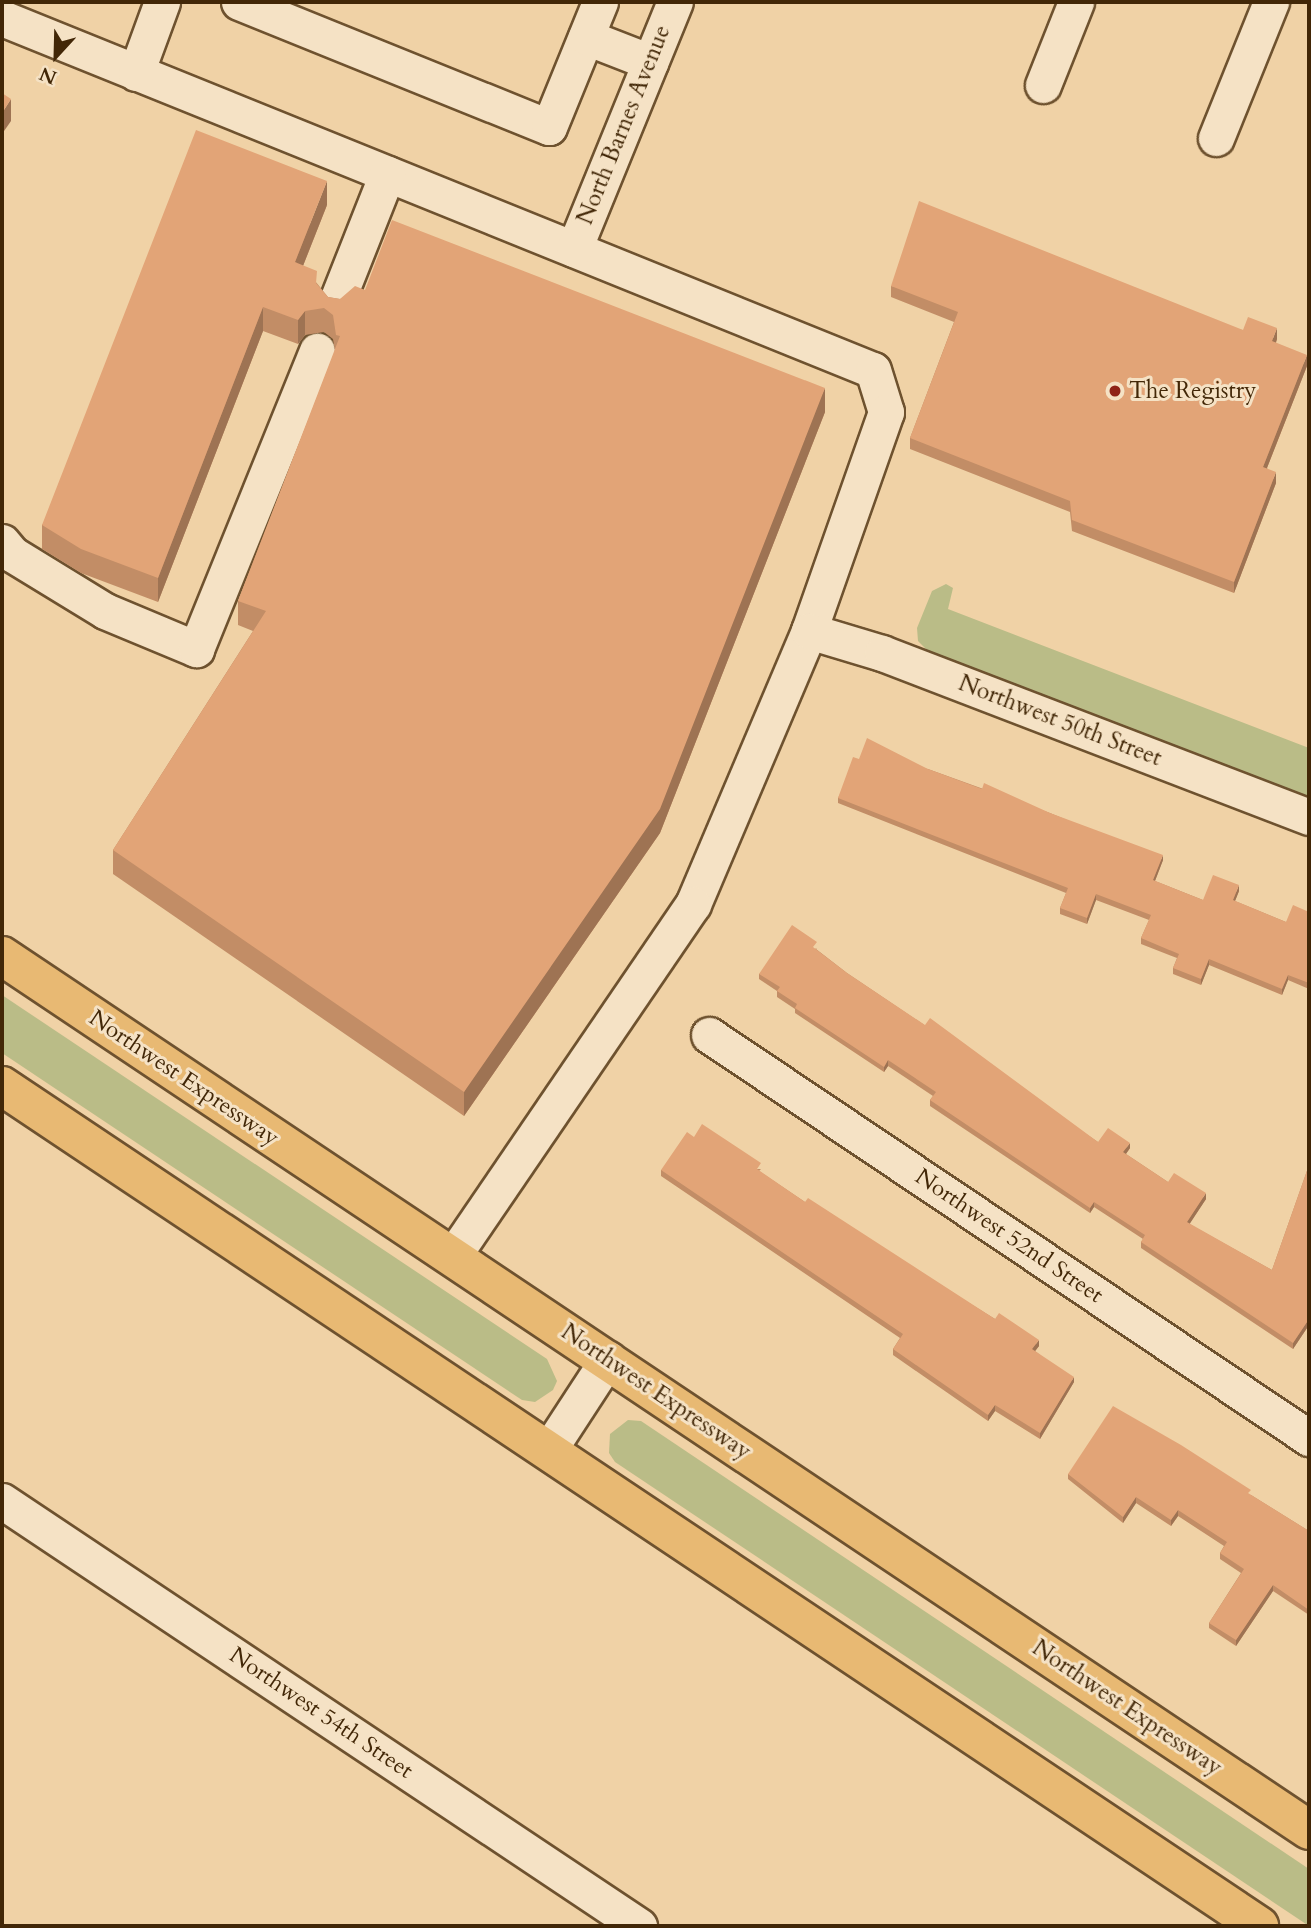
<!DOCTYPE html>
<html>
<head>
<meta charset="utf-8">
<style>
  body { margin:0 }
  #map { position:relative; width:1311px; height:1928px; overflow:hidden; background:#f0d2a6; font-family:Cardo,serif }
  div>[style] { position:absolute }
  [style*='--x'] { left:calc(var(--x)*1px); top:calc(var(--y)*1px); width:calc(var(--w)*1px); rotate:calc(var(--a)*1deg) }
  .green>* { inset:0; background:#babc87 }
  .roads { filter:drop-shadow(2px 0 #6e522f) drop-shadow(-2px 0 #6e522f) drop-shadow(0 2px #6e522f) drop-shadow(0 -2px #6e522f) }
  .minor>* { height:35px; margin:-17.5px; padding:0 17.5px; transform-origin:17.5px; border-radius:17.5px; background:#f5e2c5 }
  .highway>* { height:38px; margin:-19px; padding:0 19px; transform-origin:19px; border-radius:19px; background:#e8b973 }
  .wall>* { inset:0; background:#c28d66 }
  .shaded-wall>* { inset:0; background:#9e7353 }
  .building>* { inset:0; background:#e2a477 }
  .dots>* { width:19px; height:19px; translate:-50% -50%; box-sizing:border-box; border:4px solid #f5e2c5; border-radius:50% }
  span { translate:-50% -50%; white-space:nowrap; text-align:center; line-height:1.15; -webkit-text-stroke:6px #f5e2c5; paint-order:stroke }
  .street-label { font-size:23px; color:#422707 }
  .poi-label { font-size:23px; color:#422707 }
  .left { translate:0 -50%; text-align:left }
  .frame { position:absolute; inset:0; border:4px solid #422707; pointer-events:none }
  .north { position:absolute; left:21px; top:21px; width:70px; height:70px; -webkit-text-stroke:5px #f5e2c5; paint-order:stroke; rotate:202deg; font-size:19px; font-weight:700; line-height:28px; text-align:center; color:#422707 }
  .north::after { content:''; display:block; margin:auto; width:24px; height:32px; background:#422707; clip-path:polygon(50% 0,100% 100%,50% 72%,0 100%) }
</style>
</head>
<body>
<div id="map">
  <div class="green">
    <i style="clip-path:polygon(946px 584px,953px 588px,948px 609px,1309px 748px,1309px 800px,929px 652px,918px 641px,917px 628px,932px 591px)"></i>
    <i style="clip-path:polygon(2px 995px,547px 1359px,557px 1381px,553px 1390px,535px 1402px,522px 1400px,2px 1053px)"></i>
    <i style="clip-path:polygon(628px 1420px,641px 1421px,1309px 1869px,1309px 1926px,615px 1462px,609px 1453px,610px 1434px)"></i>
  </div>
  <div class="roads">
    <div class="minor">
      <i style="--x:239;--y:2;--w:334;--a:22"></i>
      <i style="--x:549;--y:127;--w:135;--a:-67.8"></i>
      <i style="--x:2;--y:18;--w:939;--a:22.01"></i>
      <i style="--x:873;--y:370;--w:44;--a:72.8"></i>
      <i style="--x:886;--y:412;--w:232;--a:109.4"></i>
      <i style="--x:809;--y:631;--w:297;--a:113"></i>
      <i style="--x:693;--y:904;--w:426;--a:124.3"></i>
      <i style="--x:586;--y:37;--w:69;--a:21.3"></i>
      <i style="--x:136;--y:73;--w:76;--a:-69.9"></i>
      <i style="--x:1043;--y:85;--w:89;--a:-68.3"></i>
      <i style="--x:1216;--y:138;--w:147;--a:-68"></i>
      <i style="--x:574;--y:249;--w:267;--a:-67.8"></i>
      <i style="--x:336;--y:303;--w:139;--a:-68.4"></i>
      <i style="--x:2;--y:542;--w:16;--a:50"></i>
      <i style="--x:12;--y:554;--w:109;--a:31.5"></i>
      <i style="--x:105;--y:611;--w:99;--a:22.7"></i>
      <i style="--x:196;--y:649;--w:322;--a:-67.9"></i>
      <i style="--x:809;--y:631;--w:76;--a:16.8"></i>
      <i style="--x:882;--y:653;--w:457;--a:21"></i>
      <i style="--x:709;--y:1035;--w:723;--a:33.89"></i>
      <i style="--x:548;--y:1451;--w:110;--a:-56.9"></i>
      <i style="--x:2;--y:1501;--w:766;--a:33.71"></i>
    </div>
    <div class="highway">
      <i style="--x:2;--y:956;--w:1572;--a:33.77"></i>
      <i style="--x:2;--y:1086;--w:1512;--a:33.75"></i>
    </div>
  </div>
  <div class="wall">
    <i style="clip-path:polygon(327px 205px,303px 266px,328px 297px,340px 299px,365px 290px,825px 412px,660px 833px,464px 1116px,113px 874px,113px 850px,253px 631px,238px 625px,238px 601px,335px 351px,333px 339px,324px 332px,305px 335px,298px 344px,263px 331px,158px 602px,81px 573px,42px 549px,42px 525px)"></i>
    <i style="clip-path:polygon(891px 286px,1243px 330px,1277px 339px,1276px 343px,1307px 366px,1267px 468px,1276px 483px,1234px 593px,1072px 531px,1070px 512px,910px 449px,910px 438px,954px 322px,891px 297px)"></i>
    <i style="clip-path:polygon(859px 759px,928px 769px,1050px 813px,1163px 860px,1155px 881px,1203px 900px,1239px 891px,1235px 901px,1286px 922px,1309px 912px,1309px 989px,1288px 980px,1282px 995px,1209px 965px,1201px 985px,1173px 974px,1173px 968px,1177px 958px,1141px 944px,1141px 938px,1149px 920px,1096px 900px,1087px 924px,1060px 914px,1060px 908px,1066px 893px,838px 803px,838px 798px)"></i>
    <i style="clip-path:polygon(817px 948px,816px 949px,847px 973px,1098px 1142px,1130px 1148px,1126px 1154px,1168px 1182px,1206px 1199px,1189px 1224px,1272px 1270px,1309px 1165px,1309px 1325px,1293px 1349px,1141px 1248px,1141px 1242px,1143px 1239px,1094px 1207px,1090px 1213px,930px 1106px,930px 1100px,933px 1096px,888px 1066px,884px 1072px,795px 1013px,795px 1009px,777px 997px,777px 991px,759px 979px,759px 974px)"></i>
    <i style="clip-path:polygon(761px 1169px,759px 1171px,805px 1202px,1039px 1346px,1035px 1351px,1074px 1382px,1040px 1439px,995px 1411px,988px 1421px,893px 1355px,893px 1349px,900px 1338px,661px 1176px,661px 1170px)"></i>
    <i style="clip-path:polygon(1068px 1474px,1251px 1495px,1309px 1531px,1309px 1615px,1273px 1591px,1236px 1646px,1209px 1628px,1209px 1623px,1241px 1573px,1220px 1559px,1220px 1553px,1224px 1546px,1178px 1516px,1171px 1526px,1136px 1503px,1123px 1523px,1068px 1479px)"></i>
  </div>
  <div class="shaded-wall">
    <i style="clip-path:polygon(11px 99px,11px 121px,2px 134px,2px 113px)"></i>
    <i style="clip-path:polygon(327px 181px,327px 205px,295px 286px,295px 262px)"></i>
    <i style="clip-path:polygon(263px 307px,263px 331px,158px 602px,158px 578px)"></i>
    <i style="clip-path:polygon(305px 311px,305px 335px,298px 344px,298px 320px)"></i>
    <i style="clip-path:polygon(1277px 328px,1277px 339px,1272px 352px,1272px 341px)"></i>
    <i style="clip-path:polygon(1307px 355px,1307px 366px,1263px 478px,1263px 467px)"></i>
    <i style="clip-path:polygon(825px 388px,825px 412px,660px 833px,464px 1116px,464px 1092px)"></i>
    <i style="clip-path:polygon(1276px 472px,1276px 483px,1234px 593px,1234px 582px)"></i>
    <i style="clip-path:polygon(1163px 855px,1163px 860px,1153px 886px,1153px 880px)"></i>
    <i style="clip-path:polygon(1239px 885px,1239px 891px,1233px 906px,1233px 900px)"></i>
    <i style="clip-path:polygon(1096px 894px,1096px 900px,1087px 924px,1087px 918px)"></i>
    <i style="clip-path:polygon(1209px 959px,1209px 965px,1201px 985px,1201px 979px)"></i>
    <i style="clip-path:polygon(1288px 975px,1288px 980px,1282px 995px,1282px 989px)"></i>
    <i style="clip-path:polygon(888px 1060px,888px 1066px,884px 1072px,884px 1067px)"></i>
    <i style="clip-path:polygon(1130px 1143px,1130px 1148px,1123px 1158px,1123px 1152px)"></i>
    <i style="clip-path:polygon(1206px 1193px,1206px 1199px,1187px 1228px,1187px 1222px)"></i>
    <i style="clip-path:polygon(1094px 1202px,1094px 1207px,1090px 1213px,1090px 1208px)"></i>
    <i style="clip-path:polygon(1309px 1319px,1309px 1325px,1293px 1349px,1293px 1343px)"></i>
    <i style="clip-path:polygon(1039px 1340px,1039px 1346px,1032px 1355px,1032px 1349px)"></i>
    <i style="clip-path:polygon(1074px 1377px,1074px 1382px,1040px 1439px,1040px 1433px)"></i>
    <i style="clip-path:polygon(995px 1405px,995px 1411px,988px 1421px,988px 1415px)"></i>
    <i style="clip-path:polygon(1136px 1497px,1136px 1503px,1123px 1523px,1123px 1517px)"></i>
    <i style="clip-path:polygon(1178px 1510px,1178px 1516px,1171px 1526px,1171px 1520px)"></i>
    <i style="clip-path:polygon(1273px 1585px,1273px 1591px,1236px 1646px,1236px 1640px)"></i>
  </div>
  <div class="building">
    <i style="clip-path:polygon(2px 93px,11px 99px,2px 113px)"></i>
    <i style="clip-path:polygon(196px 130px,327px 181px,295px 262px,317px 271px,316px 283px,328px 297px,340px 299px,355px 286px,365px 290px,392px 220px,825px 388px,660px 809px,464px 1092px,113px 850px,266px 611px,238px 601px,340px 336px,336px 335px,333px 315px,324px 308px,305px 311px,298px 320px,263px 307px,158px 578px,81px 549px,42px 525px)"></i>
    <i style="clip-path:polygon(919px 201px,1243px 330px,1248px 317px,1277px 328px,1272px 341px,1307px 355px,1263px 467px,1276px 472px,1234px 582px,1072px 520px,1070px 501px,910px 438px,958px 312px,891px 286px)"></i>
    <i style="clip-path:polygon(867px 738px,928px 769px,982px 789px,984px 783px,1050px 813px,1163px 855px,1153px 880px,1203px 900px,1213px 875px,1239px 885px,1233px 900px,1286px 922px,1293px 905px,1309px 912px,1309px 983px,1288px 975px,1282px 989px,1209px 959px,1201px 979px,1173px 968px,1179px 954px,1141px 938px,1151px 915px,1096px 894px,1087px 918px,1060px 908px,1068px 888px,838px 798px,853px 757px,859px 759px)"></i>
    <i style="clip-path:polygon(792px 925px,817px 942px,813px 947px,847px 973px,925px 1025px,930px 1018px,1098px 1142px,1108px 1128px,1130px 1143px,1123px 1152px,1168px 1182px,1174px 1173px,1206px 1193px,1187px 1222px,1272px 1270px,1309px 1165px,1309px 1319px,1293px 1343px,1141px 1242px,1145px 1235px,1094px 1202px,1090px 1208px,930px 1100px,936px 1092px,888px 1060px,884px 1067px,795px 1008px,797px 1004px,777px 991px,780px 987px,759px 974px)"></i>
    <i style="clip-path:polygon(702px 1124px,761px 1163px,757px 1169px,805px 1202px,808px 1198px,995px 1319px,999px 1313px,1039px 1340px,1032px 1349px,1074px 1377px,1040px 1433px,995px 1405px,988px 1415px,893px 1349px,903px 1334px,661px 1170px,687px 1132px,694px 1137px)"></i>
    <i style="clip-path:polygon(1113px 1406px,1181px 1445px,1251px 1490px,1248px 1493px,1309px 1531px,1309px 1610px,1273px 1585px,1236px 1640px,1209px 1623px,1244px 1569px,1220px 1553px,1227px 1542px,1178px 1510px,1171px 1520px,1136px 1497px,1123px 1517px,1068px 1474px)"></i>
  </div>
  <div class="dots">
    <i style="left:1115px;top:391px;background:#8f2418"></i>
  </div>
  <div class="street-label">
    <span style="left:624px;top:125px;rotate:-68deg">North Barnes Avenue</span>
    <span style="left:1060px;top:721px;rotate:21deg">Northwest 50th Street</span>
    <span style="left:184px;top:1078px;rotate:34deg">Northwest Expressway</span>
    <span style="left:1009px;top:1236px;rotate:34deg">Northwest 52nd Street</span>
    <span style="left:656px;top:1392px;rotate:34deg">Northwest Expressway</span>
    <span style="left:1127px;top:1708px;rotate:34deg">Northwest Expressway</span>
    <span style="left:321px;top:1713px;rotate:34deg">Northwest 54th Street</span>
  </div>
  <div class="poi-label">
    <span class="left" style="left:1129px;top:391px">The Registry</span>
  </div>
  <div class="frame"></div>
  <div class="north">N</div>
</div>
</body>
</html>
